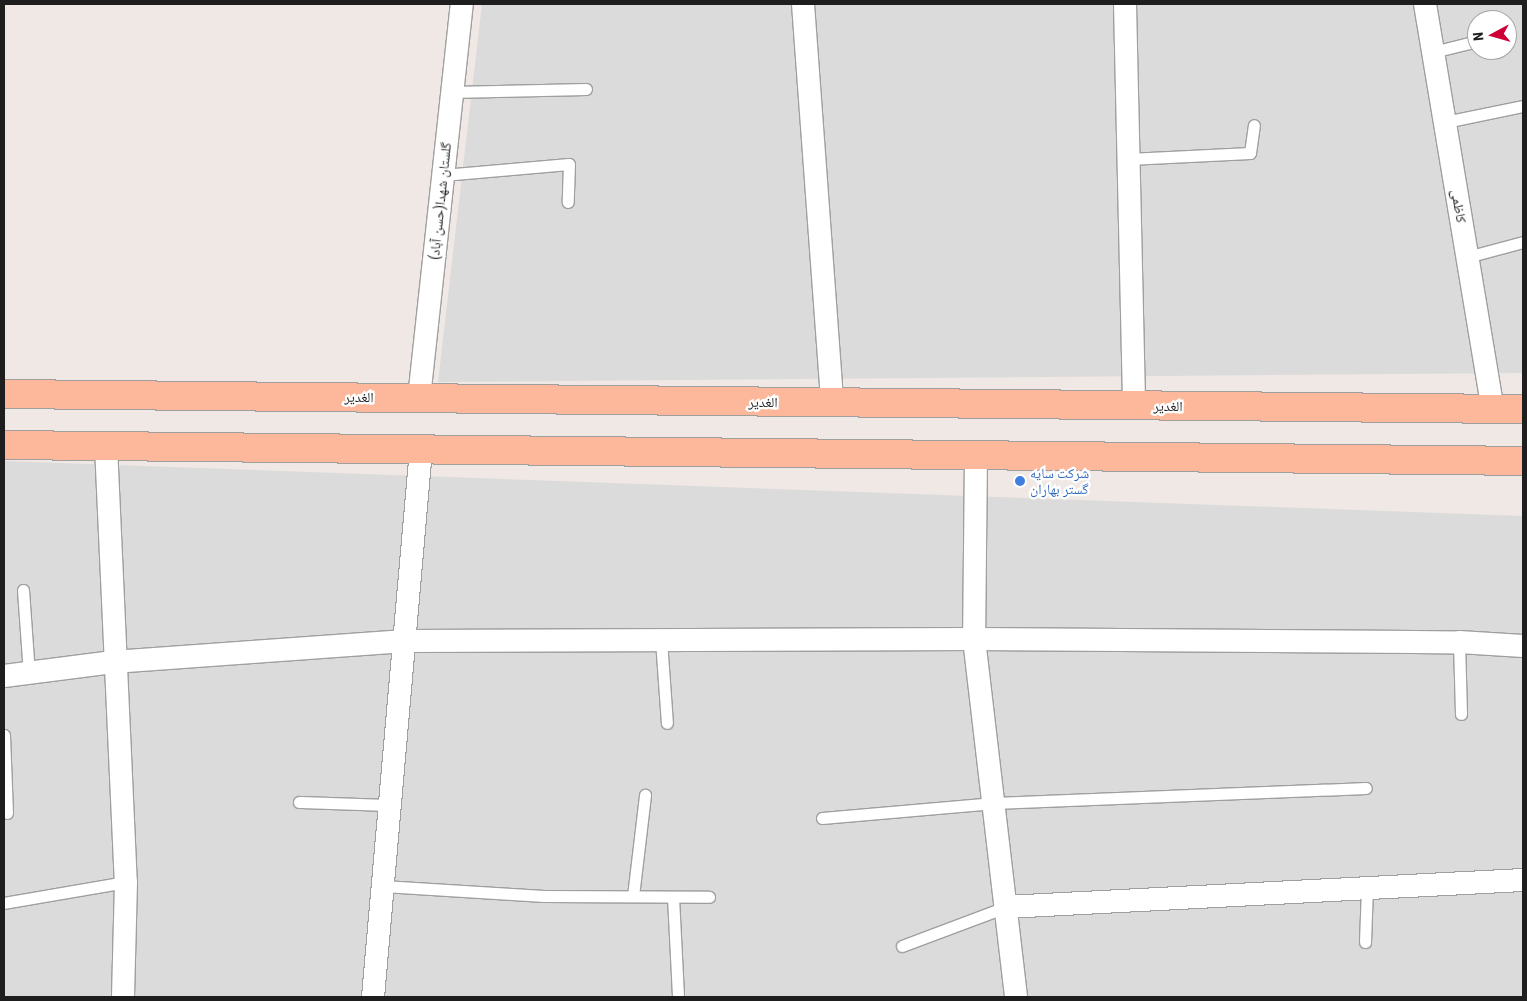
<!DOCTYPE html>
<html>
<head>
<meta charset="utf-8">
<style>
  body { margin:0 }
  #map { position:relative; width:1527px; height:1001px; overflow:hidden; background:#efe8e4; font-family:"Roboto Condensed","Noto Naskh Arabic",sans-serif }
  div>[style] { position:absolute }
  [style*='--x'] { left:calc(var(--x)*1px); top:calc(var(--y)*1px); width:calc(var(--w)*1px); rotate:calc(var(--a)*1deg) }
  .residential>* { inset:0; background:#dcdbdb }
  .roads { filter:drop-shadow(1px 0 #9f9f9f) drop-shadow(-1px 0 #9f9f9f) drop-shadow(0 1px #9f9f9f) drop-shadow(0 -1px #9f9f9f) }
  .service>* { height:11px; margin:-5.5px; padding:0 5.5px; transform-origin:5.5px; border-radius:5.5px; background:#fff }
  .minor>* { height:22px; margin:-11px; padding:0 11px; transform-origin:11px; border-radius:11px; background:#fff }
  .primary>* { height:28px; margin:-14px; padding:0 14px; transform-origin:14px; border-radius:14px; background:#fdb89b }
  .dots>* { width:14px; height:14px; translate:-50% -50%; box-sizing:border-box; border:2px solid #fff; border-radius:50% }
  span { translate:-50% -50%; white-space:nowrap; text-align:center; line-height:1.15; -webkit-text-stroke:4.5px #fff; paint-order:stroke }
  .street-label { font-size:14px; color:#1e1e1e }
  .shop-label { font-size:14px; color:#366cbe }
  .left { translate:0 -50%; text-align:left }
  .frame { position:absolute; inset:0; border:5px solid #1e1e1e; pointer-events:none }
  .north { position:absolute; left:1467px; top:10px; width:50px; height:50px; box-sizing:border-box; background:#fff; border:1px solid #a5a5a5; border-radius:50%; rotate:264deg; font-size:14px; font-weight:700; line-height:20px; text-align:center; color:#1e1e1e }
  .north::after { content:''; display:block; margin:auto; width:18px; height:22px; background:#cc0037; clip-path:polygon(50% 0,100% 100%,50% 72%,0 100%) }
</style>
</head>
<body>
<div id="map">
  <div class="residential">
    <i style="clip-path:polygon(evenodd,482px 4px,1523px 4px,1523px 373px,438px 382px,482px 4px,1477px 20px,1507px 20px,1507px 50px,1477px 50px,1477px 20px)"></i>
    <i style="clip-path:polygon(4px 461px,1523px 516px,1523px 997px,4px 997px)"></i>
  </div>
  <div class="roads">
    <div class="service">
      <i style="--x:1433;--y:52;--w:45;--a:-14"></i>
      <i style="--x:452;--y:92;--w:134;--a:-1.3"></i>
      <i style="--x:1445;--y:122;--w:80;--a:-11.6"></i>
      <i style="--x:1128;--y:159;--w:122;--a:-2.8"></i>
      <i style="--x:1250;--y:153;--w:28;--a:-82"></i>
      <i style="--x:443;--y:175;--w:126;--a:-5"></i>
      <i style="--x:569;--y:164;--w:38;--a:92"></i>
      <i style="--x:1467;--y:257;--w:58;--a:-15"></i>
      <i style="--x:23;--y:590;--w:83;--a:85.9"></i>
      <i style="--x:661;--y:640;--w:83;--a:85.9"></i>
      <i style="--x:1459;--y:642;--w:72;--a:88.4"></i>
      <i style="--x:4;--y:735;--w:78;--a:87.8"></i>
      <i style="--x:299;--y:802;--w:91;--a:1.9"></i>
      <i style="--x:822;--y:818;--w:173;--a:-5"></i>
      <i style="--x:994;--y:803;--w:372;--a:-2.3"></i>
      <i style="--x:383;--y:886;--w:161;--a:3.6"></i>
      <i style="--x:544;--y:896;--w:165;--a:0.3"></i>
      <i style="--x:633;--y:896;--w:102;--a:-83.2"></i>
      <i style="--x:673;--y:897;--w:100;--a:87.1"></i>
      <i style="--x:4;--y:903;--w:124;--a:-9.8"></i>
      <i style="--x:1365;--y:942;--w:54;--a:-87.9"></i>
      <i style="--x:902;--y:946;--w:111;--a:-20.6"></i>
    </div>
    <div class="minor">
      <i style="--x:803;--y:4;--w:399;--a:85.8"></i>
      <i style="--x:1125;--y:4;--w:401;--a:88.7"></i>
      <i style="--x:1425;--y:4;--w:411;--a:80.5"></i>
      <i style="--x:419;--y:398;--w:396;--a:-83.8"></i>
      <i style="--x:106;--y:446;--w:436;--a:87.4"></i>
      <i style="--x:126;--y:882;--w:115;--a:91.5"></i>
      <i style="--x:976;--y:455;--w:184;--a:90.6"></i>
      <i style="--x:974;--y:639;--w:360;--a:83.3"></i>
      <i style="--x:4;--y:676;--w:110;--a:-7.3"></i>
      <i style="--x:113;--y:662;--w:293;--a:-4.1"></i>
      <i style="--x:405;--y:641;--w:569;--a:-0.2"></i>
      <i style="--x:974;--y:639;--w:485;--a:0.4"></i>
      <i style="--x:1459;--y:642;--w:64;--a:3.6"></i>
      <i style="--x:1006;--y:907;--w:518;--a:-2.99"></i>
      <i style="--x:373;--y:997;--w:549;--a:-84.99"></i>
    </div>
    <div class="primary">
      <i style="--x:4;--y:394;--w:1519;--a:0.57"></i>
      <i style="--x:4;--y:445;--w:1519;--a:0.6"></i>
    </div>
  </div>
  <div class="dots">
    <i style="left:1020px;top:481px;background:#3f7fe0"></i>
  </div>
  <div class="street-label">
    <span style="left:440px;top:201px;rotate:-84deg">گلستان شهدا(حسن آباد)</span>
    <span style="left:1459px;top:206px;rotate:80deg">کاظمی</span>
    <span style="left:359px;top:397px;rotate:1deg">الغدیر</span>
    <span style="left:763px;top:402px;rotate:1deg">الغدیر</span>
    <span style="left:1168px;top:406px;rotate:1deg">الغدیر</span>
  </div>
  <div class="shop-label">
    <span class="left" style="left:1030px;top:481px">شرکت سایه<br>گستر بهاران</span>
  </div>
  <div class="frame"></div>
  <div class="north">N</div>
</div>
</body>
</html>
